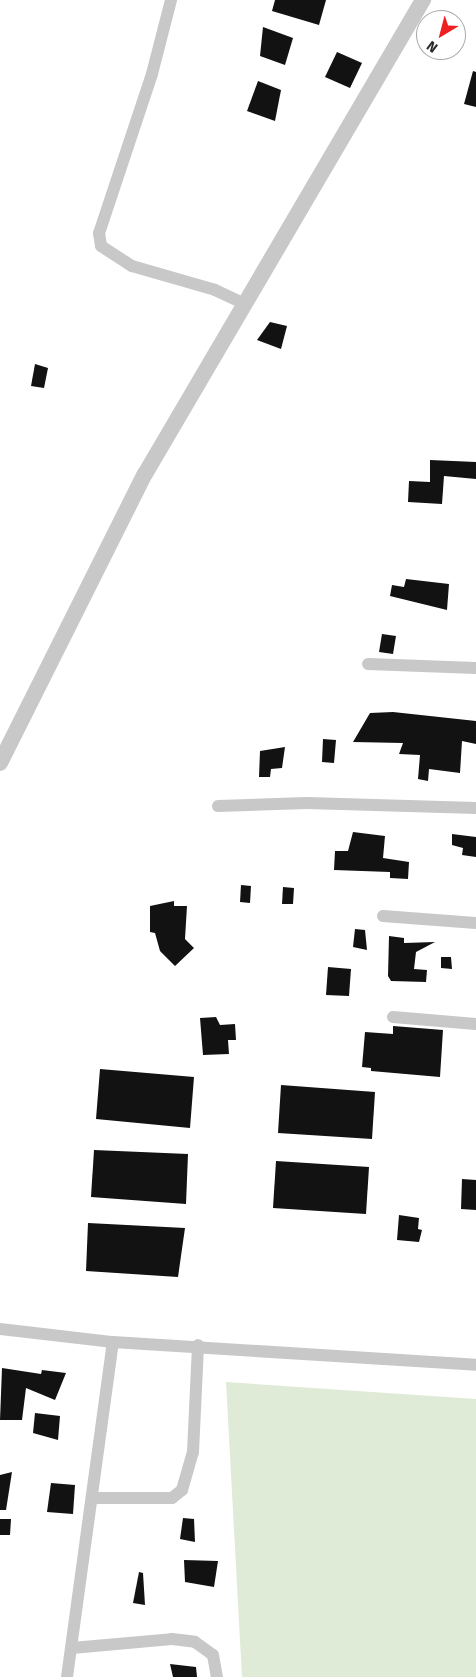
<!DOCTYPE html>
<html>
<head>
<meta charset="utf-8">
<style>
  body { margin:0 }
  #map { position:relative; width:476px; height:1677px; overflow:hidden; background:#fff; font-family:"Fira Sans",sans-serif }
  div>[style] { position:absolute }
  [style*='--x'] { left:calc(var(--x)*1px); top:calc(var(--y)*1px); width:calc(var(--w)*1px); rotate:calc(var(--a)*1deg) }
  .green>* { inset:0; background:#e0ebd7 }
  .building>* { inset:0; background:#121212 }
  .minor>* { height:12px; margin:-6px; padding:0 6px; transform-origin:6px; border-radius:6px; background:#c8c8c8 }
  .tertiary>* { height:16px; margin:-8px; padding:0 8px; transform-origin:8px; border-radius:8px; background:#c8c8c8 }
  span { translate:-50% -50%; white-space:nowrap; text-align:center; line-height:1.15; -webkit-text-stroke:5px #fff; paint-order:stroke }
  .north { position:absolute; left:416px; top:10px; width:50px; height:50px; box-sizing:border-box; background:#fff; border:1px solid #aaa; border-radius:50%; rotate:217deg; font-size:14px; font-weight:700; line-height:20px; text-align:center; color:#2b2b2b }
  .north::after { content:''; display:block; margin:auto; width:18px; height:22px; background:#ef2022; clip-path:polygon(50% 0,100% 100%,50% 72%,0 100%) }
</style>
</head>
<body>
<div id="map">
  <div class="green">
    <i style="clip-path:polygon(226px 1382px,476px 1399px,476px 1677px,242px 1677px)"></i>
  </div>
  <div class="building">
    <i style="clip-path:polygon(275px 0,326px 0,319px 25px,272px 11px)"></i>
    <i style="clip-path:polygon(263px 27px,293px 38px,285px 65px,260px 56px)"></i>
    <i style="clip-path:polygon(337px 52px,362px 63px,350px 88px,325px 77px)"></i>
    <i style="clip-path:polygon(473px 71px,476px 72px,476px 107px,464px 104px)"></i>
    <i style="clip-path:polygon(258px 81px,281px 90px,275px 121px,247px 111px)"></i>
    <i style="clip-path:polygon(270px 322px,287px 326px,281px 349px,257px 340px)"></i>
    <i style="clip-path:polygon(35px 364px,48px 368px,44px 388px,31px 386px)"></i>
    <i style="clip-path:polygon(430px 460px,476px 462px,476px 479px,444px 476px,442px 504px,408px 502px,409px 481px,430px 482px)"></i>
    <i style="clip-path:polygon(406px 579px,449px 584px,447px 610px,390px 596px,392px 585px,404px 587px)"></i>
    <i style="clip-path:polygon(382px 634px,396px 636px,393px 654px,379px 652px)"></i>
    <i style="clip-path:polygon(393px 712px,476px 721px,476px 744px,462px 741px,460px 773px,429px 769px,428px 781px,418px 779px,420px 755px,399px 754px,403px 743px,353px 742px,370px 713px)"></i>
    <i style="clip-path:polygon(323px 739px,336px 740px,334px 763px,322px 762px)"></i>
    <i style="clip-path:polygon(285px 747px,282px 768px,271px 769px,270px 777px,259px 777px,260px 751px)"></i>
    <i style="clip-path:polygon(353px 832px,385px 836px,383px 858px,409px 862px,408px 879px,390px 878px,390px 872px,334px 870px,335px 851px,348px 851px)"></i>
    <i style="clip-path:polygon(452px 834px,476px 837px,476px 857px,462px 855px,463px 848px,452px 845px)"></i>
    <i style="clip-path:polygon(241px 885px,251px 886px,250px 903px,240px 902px)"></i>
    <i style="clip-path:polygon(283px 887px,294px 888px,293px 904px,282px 904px)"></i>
    <i style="clip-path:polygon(174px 901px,174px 906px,187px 906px,185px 939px,194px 948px,175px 966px,160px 951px,155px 933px,150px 932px,150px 906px)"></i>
    <i style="clip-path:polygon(355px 929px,365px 930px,367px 950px,353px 947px)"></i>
    <i style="clip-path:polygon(389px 936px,404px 938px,404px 943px,435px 942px,416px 952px,414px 969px,427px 970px,426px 982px,391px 981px,388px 976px)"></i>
    <i style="clip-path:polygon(441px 957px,451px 957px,452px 969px,441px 968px)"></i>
    <i style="clip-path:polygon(328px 967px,351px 969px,349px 996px,326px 995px)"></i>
    <i style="clip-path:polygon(216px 1017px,220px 1025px,235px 1024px,236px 1040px,228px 1040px,229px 1054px,203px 1055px,200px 1018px)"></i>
    <i style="clip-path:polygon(393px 1026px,443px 1030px,440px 1077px,371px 1071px,371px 1068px,362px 1067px,365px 1032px,393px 1034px)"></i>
    <i style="clip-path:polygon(100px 1069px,194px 1077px,190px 1128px,96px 1119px)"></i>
    <i style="clip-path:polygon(281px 1085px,375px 1092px,372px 1139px,278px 1133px)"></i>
    <i style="clip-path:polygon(94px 1150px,188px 1154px,186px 1204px,91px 1197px)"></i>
    <i style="clip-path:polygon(276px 1161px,369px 1167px,366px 1214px,273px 1208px)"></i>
    <i style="clip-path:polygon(462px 1179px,476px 1180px,476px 1210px,461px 1209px)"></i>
    <i style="clip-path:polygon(399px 1215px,419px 1218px,418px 1229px,422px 1230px,419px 1242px,397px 1240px)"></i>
    <i style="clip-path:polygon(88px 1223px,185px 1228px,178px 1277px,86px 1271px)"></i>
    <i style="clip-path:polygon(2px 1368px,41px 1374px,42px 1370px,66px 1373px,55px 1400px,26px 1388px,22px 1420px,0 1420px)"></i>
    <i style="clip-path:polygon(35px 1413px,60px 1416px,58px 1440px,33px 1433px)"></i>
    <i style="clip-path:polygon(12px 1472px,6px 1510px,0 1510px,0 1475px)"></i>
    <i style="clip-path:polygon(51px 1483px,75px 1485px,73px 1514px,47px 1512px)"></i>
    <i style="clip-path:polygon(183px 1518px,194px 1519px,195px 1542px,180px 1539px)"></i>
    <i style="clip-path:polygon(0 1519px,11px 1519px,10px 1535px,0 1535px)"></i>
    <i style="clip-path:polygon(184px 1560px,218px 1561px,214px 1587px,185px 1582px)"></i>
    <i style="clip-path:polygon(139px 1572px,143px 1573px,145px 1605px,133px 1603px)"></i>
    <i style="clip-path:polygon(170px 1664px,196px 1667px,197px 1677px,173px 1677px)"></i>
  </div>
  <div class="minor">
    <i style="--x:171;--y:0;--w:76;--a:104.4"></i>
    <i style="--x:152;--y:74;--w:168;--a:108.4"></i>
    <i style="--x:99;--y:233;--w:13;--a:81"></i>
    <i style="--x:101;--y:246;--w:37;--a:33"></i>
    <i style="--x:132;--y:266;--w:86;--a:16.1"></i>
    <i style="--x:215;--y:290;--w:31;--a:25"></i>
    <i style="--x:368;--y:664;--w:108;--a:2.1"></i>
    <i style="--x:218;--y:806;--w:89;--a:-1.9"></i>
    <i style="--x:307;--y:803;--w:169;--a:1.7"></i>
    <i style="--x:383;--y:916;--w:93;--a:4.3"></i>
    <i style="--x:393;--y:1017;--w:83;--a:4.8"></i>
    <i style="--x:0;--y:1329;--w:114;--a:6.6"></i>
    <i style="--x:113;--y:1342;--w:364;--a:3.6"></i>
    <i style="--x:94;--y:1498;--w:78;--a:0"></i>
    <i style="--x:172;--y:1498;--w:13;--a:-39"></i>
    <i style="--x:182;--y:1490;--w:40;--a:-74"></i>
    <i style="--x:193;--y:1452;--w:107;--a:-87.3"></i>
    <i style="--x:72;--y:1648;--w:100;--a:-5.1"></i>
    <i style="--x:172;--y:1639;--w:23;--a:7"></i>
    <i style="--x:195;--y:1642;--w:22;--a:36"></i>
    <i style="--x:213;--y:1655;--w:22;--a:80"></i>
    <i style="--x:67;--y:1677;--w:338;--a:-82.2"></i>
  </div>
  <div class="tertiary">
    <i style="--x:0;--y:763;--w:323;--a:-63.4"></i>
    <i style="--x:145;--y:474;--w:550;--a:-59.61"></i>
  </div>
  <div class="north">N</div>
</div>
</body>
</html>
